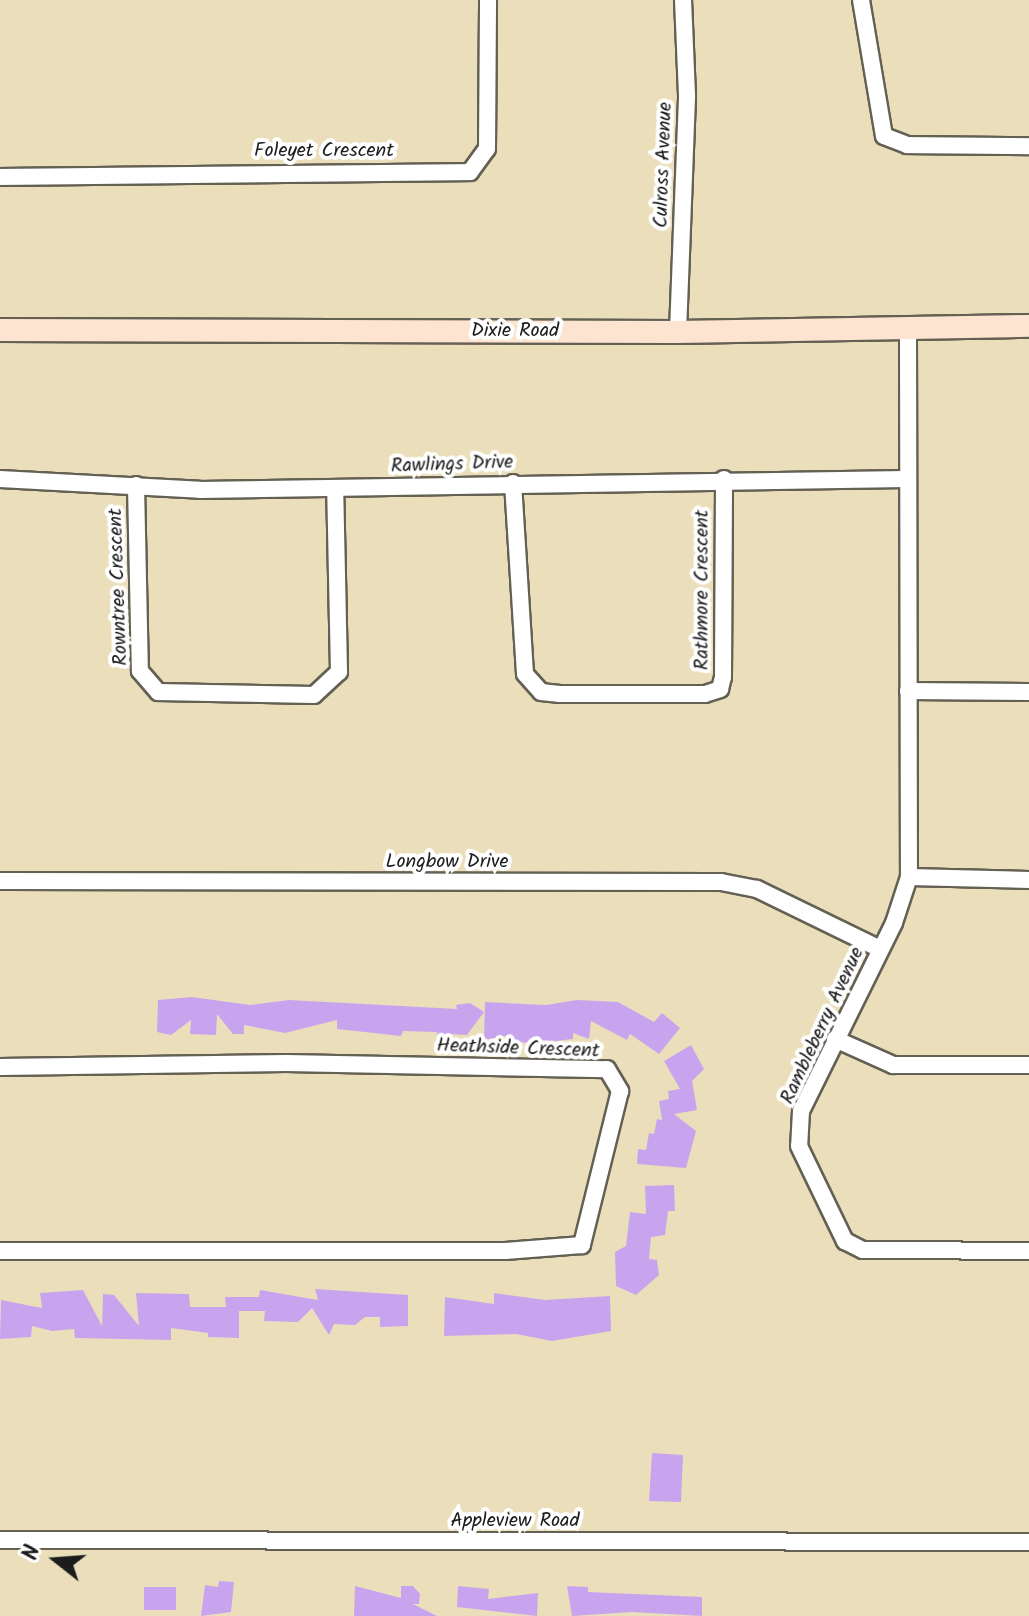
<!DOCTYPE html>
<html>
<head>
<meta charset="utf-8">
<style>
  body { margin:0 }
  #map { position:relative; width:1029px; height:1616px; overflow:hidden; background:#ebdfbb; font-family:Kalam,sans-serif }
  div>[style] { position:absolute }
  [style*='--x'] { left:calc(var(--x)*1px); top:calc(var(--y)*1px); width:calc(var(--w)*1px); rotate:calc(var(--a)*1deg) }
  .building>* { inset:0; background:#c9a4ee }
  .roads { filter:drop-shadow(2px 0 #646054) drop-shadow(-2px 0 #646054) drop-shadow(0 2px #646054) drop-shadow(0 -2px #646054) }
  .street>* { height:16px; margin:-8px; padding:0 8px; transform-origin:8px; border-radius:8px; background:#fff }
  .secondary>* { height:22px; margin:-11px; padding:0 11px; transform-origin:11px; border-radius:11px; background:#fde4d0 }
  span { translate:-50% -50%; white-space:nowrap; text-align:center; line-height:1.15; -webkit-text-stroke:8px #fff; paint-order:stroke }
  .street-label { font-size:20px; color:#1c1c1c }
  .north { position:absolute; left:16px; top:1520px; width:80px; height:80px; -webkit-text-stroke:6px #fff; paint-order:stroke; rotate:287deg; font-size:22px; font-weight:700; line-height:32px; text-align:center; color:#1c1c1c }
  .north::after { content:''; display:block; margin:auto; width:28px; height:36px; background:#1c1c1c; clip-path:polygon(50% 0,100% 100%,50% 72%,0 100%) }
</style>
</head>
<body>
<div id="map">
  <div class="building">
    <i style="clip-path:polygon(192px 997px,250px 1005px,289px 1000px,457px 1009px,456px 1005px,470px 1003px,484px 1012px,467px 1035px,450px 1034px,449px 1040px,437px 1039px,437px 1032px,403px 1031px,401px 1036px,337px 1029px,337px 1020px,285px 1033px,244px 1025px,244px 1034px,233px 1034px,217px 1014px,216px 1035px,190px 1034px,191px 1020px,171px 1035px,157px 1032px,158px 1000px)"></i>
    <i style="clip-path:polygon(577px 1000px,618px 1002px,654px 1022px,662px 1013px,680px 1028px,659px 1054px,630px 1034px,627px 1040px,591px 1021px,589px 1039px,573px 1033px,573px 1039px,538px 1043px,511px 1042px,511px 1035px,484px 1040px,485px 1002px,546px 1005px)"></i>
    <i style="clip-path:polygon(691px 1045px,704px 1069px,692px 1081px,697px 1110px,674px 1114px,696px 1131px,686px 1168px,637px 1164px,638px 1149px,646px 1150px,649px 1133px,654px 1134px,657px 1119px,662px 1120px,659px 1101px,669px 1099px,668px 1091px,680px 1089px,664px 1061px)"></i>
    <i style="clip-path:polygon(674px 1185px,675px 1211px,668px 1211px,665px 1235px,651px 1237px,649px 1259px,657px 1260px,659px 1275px,636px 1295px,616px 1286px,615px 1252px,626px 1246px,630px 1212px,646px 1214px,645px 1186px)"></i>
    <i style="clip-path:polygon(315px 1289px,408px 1295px,408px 1326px,380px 1327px,380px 1317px,365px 1317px,355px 1325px,334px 1324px,329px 1335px,312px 1308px,298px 1322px,264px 1321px,265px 1311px,239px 1311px,239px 1338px,208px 1337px,208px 1333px,171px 1328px,171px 1340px,75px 1338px,74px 1329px,52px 1331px,32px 1326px,31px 1337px,0 1339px,1px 1300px,42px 1308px,40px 1293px,83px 1290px,102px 1326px,103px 1294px,114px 1295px,139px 1326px,136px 1293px,189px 1294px,190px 1307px,226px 1307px,225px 1297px,259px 1297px,260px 1290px,318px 1300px)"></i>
    <i style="clip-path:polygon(494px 1293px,545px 1300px,610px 1296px,611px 1331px,552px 1341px,516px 1334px,444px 1336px,445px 1297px,494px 1304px)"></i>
    <i style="clip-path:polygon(652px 1453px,683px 1455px,681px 1502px,649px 1501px)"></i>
    <i style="clip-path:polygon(219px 1581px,234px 1582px,231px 1612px,201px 1616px,205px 1585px,218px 1587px)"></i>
    <i style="clip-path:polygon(355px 1586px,401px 1598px,401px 1586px,413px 1586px,420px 1594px,419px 1604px,413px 1604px,437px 1616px,354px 1616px)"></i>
    <i style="clip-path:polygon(458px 1586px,489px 1589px,488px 1599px,538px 1593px,537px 1616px,457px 1607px)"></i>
    <i style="clip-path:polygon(567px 1586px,588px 1587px,588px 1592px,702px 1597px,702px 1616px,632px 1612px,572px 1616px)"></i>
    <i style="clip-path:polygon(144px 1587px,176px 1587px,176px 1610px,144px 1610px)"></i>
  </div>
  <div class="roads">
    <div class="street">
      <i style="--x:861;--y:0;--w:138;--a:80.4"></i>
      <i style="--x:884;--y:136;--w:25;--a:21"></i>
      <i style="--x:907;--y:145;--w:122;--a:0.5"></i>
      <i style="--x:0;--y:177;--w:470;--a:-0.6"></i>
      <i style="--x:470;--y:172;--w:29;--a:-54"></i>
      <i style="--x:487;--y:149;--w:149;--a:-89.6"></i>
      <i style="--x:908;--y:330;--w:547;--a:89.9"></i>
      <i style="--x:909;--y:877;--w:48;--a:108.1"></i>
      <i style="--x:894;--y:923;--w:210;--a:116.3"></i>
      <i style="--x:801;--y:1111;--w:35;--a:93"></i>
      <i style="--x:799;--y:1146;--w:106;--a:64.2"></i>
      <i style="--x:845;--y:1241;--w:20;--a:27"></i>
      <i style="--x:863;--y:1250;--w:166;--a:0.3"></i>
      <i style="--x:678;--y:332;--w:237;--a:-87.8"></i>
      <i style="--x:687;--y:95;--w:95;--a:-92.4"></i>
      <i style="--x:0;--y:479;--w:200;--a:3.1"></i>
      <i style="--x:200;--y:490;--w:706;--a:-0.89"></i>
      <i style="--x:513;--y:483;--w:191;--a:86.4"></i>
      <i style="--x:525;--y:674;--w:24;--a:48"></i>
      <i style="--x:541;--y:692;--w:19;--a:6"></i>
      <i style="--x:560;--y:694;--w:145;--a:0"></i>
      <i style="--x:705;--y:694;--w:16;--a:-18"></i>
      <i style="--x:720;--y:689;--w:12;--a:-76"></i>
      <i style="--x:723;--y:677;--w:198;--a:-89.7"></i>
      <i style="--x:136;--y:485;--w:186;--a:88.8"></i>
      <i style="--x:140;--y:671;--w:28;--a:49"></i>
      <i style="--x:158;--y:692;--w:156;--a:1.1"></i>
      <i style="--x:314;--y:695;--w:34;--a:-43"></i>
      <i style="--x:339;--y:672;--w:184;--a:-91.2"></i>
      <i style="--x:908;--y:691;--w:121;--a:0.5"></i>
      <i style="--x:909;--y:877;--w:120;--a:1.4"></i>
      <i style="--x:0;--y:881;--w:721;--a:0.08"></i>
      <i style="--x:721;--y:882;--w:37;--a:11"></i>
      <i style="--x:757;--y:889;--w:137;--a:26"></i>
      <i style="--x:835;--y:1039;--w:64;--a:24.1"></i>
      <i style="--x:893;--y:1065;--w:136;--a:0"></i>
      <i style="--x:0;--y:1067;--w:286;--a:-0.8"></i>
      <i style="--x:286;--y:1063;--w:321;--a:1.1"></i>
      <i style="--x:607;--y:1069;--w:26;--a:59"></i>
      <i style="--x:620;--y:1091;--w:159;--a:103.9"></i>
      <i style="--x:582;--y:1245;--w:77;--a:175.5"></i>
      <i style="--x:505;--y:1251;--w:505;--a:180"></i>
      <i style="--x:0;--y:1540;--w:1029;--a:0.11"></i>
    </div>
    <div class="secondary">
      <i style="--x:0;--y:330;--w:678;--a:0.17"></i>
      <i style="--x:678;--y:332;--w:351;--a:-1"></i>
    </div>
  </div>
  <div class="street-label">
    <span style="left:324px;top:151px">Foleyet Crescent</span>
    <span style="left:664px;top:165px;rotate:-88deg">Culross Avenue</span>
    <span style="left:515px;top:331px">Dixie Road</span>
    <span style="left:452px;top:465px;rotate:-2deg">Rawlings Drive</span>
    <span style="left:119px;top:587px;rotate:-92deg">Rowntree Crescent</span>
    <span style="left:703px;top:590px;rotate:-90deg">Rathmore Crescent</span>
    <span style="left:447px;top:862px">Longbow Drive</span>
    <span style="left:823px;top:1026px;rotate:-65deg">Rambleberry Avenue</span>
    <span style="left:518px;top:1049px;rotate:2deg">Heathside Crescent</span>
    <span style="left:515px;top:1521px">Appleview Road</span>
  </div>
  <div class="north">N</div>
</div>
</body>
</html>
